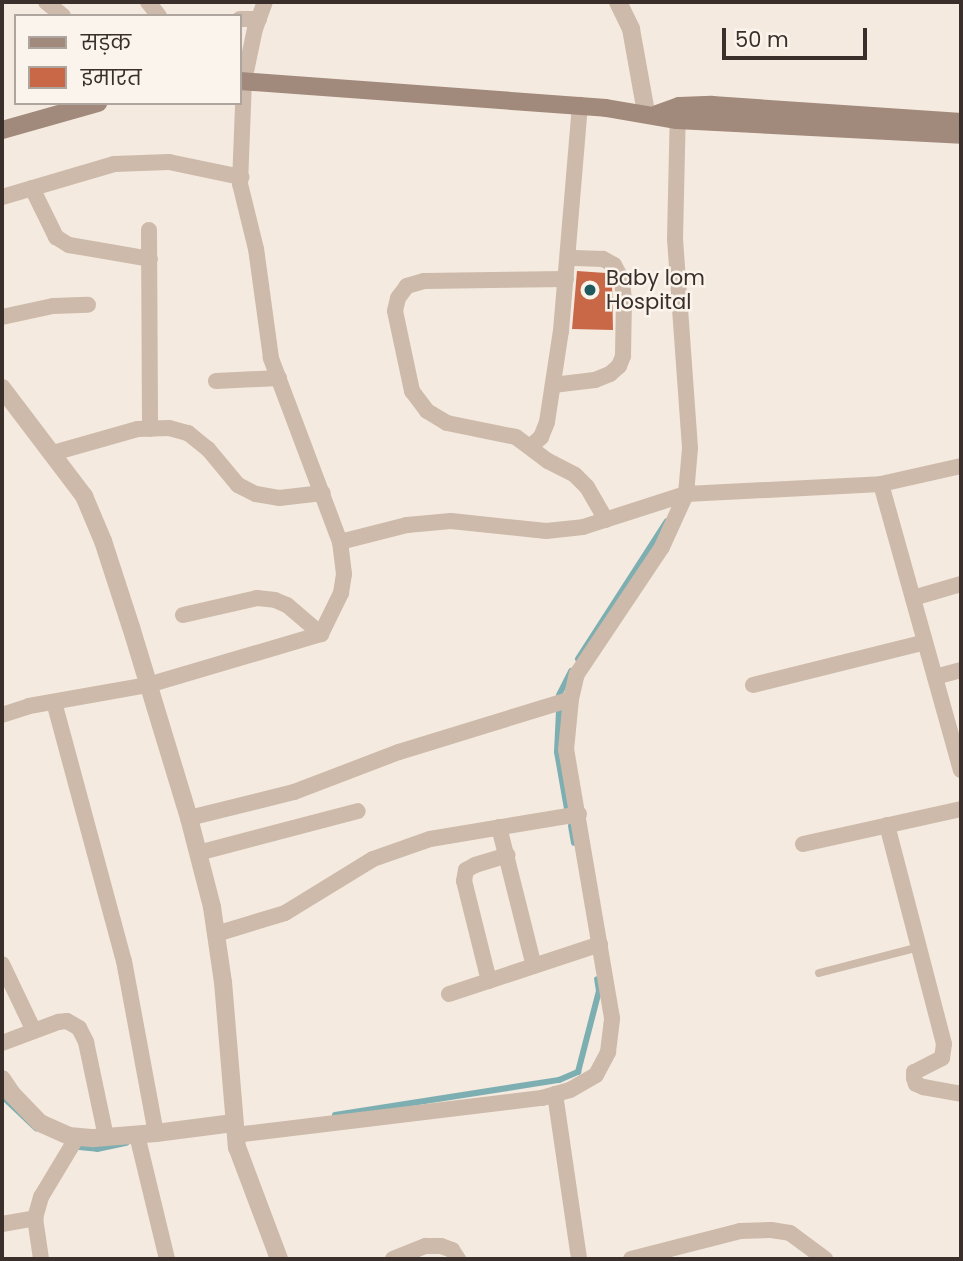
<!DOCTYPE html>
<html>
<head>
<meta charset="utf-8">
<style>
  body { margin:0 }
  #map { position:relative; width:963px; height:1261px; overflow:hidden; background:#f4eadf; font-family:Poppins,"Noto Sans Devanagari",sans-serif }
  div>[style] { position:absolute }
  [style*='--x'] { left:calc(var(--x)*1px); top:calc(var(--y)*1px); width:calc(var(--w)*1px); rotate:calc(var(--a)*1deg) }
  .stream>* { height:6px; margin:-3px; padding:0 3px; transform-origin:3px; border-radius:3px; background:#7dafb2 }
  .building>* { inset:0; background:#c96847 }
  .service>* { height:8px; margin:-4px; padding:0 4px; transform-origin:4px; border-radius:4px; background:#cdbaaa }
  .minor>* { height:16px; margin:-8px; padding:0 8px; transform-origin:8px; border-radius:8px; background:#cdbaaa }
  .tertiary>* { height:18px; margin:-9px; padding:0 9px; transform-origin:9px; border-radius:9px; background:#cdbaaa }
  .secondary>* { height:18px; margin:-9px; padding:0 9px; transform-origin:9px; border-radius:9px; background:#a1897b }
  .dots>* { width:19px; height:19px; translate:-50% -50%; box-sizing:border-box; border:4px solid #fbf4ec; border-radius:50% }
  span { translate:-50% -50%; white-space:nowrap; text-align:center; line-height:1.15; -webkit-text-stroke:5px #fbf4ec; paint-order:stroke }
  .poi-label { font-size:21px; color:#3a2f2a }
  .left { translate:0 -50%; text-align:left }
  .frame { position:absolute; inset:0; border:4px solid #3a2f2a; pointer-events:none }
  .legend { position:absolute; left:14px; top:14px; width:228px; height:91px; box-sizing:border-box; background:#fbf4ec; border:2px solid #aea59e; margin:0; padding:9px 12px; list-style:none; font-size:21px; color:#3a2f2a }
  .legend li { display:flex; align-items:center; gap:14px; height:35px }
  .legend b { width:35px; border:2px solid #aea59e }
  .scale { position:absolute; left:722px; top:28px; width:145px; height:32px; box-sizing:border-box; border:4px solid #3a2f2a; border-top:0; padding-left:9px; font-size:21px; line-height:24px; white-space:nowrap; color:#3a2f2a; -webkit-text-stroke:5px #fbf4ec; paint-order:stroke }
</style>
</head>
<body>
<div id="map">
  <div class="stream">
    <i style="--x:578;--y:659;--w:164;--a:-57.2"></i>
    <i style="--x:559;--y:695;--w:27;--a:-63"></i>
    <i style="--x:559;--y:711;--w:41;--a:92.8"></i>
    <i style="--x:557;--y:752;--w:58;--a:80"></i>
    <i style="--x:571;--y:826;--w:17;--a:80"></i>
    <i style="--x:2;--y:1096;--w:47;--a:43.3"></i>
    <i style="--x:335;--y:1115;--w:227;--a:-8.9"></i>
    <i style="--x:559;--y:1080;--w:21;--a:-23"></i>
    <i style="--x:578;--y:1072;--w:84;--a:-75.5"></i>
    <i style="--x:599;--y:991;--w:12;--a:-99"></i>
    <i style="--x:79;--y:1147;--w:18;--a:6"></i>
    <i style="--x:97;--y:1149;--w:30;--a:-12"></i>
  </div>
  <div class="building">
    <i style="clip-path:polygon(577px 271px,606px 273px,612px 283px,613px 330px,572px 329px)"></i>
  </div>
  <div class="service">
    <i style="--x:819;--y:973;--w:103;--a:-14.6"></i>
  </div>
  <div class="minor">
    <i style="--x:46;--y:2;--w:22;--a:39"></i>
    <i style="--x:148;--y:2;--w:18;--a:52"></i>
    <i style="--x:240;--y:19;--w:19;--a:0"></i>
    <i style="--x:32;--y:188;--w:55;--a:63.9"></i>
    <i style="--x:56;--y:237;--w:15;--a:32"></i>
    <i style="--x:69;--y:245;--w:82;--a:9.8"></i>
    <i style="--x:2;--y:197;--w:117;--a:-16.4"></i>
    <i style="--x:114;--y:164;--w:55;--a:-2.1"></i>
    <i style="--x:169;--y:162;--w:74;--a:11.8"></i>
    <i style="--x:149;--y:230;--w:199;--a:89.7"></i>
    <i style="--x:566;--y:279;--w:142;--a:179.2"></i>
    <i style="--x:424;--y:281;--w:18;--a:164"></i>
    <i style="--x:407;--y:286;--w:15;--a:127"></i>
    <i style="--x:398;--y:298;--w:13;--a:103"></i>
    <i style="--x:395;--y:311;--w:82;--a:78"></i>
    <i style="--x:412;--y:391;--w:25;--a:53"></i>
    <i style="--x:427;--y:411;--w:23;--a:31"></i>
    <i style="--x:447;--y:423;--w:70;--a:11.5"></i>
    <i style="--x:516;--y:437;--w:40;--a:37"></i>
    <i style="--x:548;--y:461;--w:30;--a:27"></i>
    <i style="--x:575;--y:475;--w:17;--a:45"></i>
    <i style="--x:587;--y:487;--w:38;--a:60"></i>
    <i style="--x:2;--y:317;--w:52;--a:-12.2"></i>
    <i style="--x:53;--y:306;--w:35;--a:-2"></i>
    <i style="--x:216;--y:381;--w:63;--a:-2.7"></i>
    <i style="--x:553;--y:385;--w:42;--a:-6.8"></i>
    <i style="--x:595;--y:380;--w:16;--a:-22"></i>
    <i style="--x:610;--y:374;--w:12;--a:-42"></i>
    <i style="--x:619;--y:366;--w:11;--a:-68"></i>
    <i style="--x:623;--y:356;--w:56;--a:-89"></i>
    <i style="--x:624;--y:300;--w:20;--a:-96"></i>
    <i style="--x:622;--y:280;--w:17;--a:-118"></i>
    <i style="--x:614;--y:265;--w:13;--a:-151"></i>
    <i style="--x:603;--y:259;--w:35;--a:-178"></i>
    <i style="--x:530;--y:447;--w:15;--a:-42"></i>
    <i style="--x:541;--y:437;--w:16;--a:-68"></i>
    <i style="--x:547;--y:422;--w:92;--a:-81.3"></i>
    <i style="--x:561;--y:331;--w:227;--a:-85.2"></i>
    <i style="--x:53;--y:453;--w:88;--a:-15.8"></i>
    <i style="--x:138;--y:429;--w:31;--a:-2"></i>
    <i style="--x:169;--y:428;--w:20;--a:15"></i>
    <i style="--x:188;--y:433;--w:26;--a:39"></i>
    <i style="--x:208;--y:449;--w:47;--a:50.2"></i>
    <i style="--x:238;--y:485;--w:20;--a:27"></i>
    <i style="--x:256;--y:494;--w:23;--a:10"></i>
    <i style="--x:279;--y:498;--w:44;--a:-6.5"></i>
    <i style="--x:881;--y:484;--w:297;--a:74.4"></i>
    <i style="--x:340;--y:542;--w:69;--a:-14.2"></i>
    <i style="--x:407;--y:525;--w:44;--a:-5.2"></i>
    <i style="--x:451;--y:521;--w:96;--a:6"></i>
    <i style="--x:546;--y:531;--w:37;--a:-6"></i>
    <i style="--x:583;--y:527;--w:108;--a:-17.8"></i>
    <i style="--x:686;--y:494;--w:195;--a:-2.9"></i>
    <i style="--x:881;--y:484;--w:82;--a:-12.7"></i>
    <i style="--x:913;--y:598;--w:50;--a:-16.3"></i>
    <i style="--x:183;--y:615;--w:76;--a:-12.9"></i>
    <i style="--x:257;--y:598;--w:18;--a:6"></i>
    <i style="--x:275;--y:600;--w:13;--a:23"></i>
    <i style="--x:287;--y:605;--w:45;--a:40.5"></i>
    <i style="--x:935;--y:677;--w:27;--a:-15"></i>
    <i style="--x:753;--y:685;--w:177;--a:-14"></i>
    <i style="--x:54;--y:702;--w:268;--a:74.9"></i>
    <i style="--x:124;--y:961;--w:175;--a:79.5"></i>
    <i style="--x:2;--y:715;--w:28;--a:-18"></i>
    <i style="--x:29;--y:706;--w:121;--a:-10"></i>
    <i style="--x:148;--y:685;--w:180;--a:-16.4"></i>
    <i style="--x:321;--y:634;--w:46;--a:-64"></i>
    <i style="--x:341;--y:593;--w:19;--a:-81"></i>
    <i style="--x:344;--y:574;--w:32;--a:-97"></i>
    <i style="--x:340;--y:542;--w:197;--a:-110.6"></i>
    <i style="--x:271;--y:358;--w:110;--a:-97.8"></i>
    <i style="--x:256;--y:249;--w:67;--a:-103.8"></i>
    <i style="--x:240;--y:184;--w:103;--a:-87.8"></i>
    <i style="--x:244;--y:81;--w:53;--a:-78.1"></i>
    <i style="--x:255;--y:29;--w:29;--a:-70"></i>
    <i style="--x:189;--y:818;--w:108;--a:-13.9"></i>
    <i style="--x:294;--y:792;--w:112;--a:-20.9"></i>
    <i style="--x:399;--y:752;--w:180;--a:-17.1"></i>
    <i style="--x:887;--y:825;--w:226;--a:75.4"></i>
    <i style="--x:944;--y:1044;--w:14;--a:98"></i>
    <i style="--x:942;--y:1058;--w:31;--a:153"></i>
    <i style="--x:914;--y:1072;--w:6;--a:90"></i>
    <i style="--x:914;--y:1078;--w:6;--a:72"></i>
    <i style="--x:916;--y:1084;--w:8;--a:23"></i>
    <i style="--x:923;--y:1087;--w:39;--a:10"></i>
    <i style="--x:499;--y:827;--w:143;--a:75.9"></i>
    <i style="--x:803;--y:844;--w:162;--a:-12.5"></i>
    <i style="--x:198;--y:853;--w:165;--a:-14.7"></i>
    <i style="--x:216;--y:934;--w:72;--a:-16.9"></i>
    <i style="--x:285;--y:913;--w:103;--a:-31.5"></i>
    <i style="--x:373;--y:859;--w:60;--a:-19.3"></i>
    <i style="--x:430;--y:839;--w:151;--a:-9.5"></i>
    <i style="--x:2;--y:964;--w:74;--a:64.5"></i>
    <i style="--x:489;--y:981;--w:103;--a:-104"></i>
    <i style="--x:464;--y:881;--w:11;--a:-80"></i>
    <i style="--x:466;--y:870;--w:10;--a:-29"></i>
    <i style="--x:475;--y:865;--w:34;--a:-17"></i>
    <i style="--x:449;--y:994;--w:159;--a:-18.3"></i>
    <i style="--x:2;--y:1043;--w:60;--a:-20.6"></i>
    <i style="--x:58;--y:1022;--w:9;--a:-6"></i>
    <i style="--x:67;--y:1021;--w:14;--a:30"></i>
    <i style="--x:79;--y:1028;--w:16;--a:63"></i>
    <i style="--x:86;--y:1042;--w:97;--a:78.1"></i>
    <i style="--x:555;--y:1094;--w:167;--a:81.7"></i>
    <i style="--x:137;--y:1135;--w:128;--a:76.4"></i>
    <i style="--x:235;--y:1135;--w:309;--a:-6.9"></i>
    <i style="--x:542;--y:1098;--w:29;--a:-16"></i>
    <i style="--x:570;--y:1090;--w:30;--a:-30"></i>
    <i style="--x:596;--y:1075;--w:26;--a:-62"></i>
    <i style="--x:608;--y:1052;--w:34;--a:-83"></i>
    <i style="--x:612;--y:1018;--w:272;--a:-99.7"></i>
    <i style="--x:566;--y:750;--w:51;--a:-84.4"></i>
    <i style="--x:571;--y:699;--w:26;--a:-77"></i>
    <i style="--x:577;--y:674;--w:153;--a:-56.2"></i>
    <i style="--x:662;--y:547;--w:58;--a:-65.6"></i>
    <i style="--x:686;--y:494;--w:46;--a:-85"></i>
    <i style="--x:690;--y:448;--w:210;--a:-94.1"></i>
    <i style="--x:675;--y:239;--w:130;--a:-88.7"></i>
    <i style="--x:2;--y:1224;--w:34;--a:-10"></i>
    <i style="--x:41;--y:1259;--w:41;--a:-98.3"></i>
    <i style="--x:35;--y:1218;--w:22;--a:-74"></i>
    <i style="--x:41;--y:1197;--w:70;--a:-59"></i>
    <i style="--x:393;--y:1259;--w:35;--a:-22"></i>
    <i style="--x:426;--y:1246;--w:15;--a:0"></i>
    <i style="--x:441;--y:1246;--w:12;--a:20"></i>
    <i style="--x:452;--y:1250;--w:11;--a:56"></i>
    <i style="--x:631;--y:1259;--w:113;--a:-14.4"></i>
    <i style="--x:740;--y:1231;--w:31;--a:-2"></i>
    <i style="--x:771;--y:1230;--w:19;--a:9"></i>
    <i style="--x:790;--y:1233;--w:44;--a:36.6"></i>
  </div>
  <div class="tertiary">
    <i style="--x:618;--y:2;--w:30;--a:64"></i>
    <i style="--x:631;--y:29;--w:84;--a:79.8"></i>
    <i style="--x:2;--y:388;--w:136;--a:52.8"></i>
    <i style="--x:84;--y:496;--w:49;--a:67.1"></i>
    <i style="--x:103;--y:541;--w:90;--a:72"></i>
    <i style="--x:131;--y:627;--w:200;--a:73.1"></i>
    <i style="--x:189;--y:818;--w:92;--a:75.5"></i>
    <i style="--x:212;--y:907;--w:76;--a:81.7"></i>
    <i style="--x:223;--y:982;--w:166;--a:85.2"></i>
    <i style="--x:237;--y:1147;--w:120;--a:69.4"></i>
    <i style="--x:2;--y:1079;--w:18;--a:56"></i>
    <i style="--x:12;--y:1094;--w:40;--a:46"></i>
    <i style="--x:40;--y:1123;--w:32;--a:24"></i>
    <i style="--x:69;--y:1136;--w:25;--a:5"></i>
    <i style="--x:94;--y:1138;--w:62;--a:-4.6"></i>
    <i style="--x:156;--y:1133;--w:78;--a:-7.4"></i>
  </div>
  <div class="secondary">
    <i style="--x:240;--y:81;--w:367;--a:4.2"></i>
    <i style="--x:606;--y:108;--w:72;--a:9.6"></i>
    <i style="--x:677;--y:120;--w:284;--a:3"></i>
    <i style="--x:657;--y:114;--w:23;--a:-20"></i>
    <i style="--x:679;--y:106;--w:33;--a:-2"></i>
    <i style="--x:712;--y:105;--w:250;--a:3.9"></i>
    <i style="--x:2;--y:130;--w:100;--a:-15.7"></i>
  </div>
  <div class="dots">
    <i style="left:590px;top:290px;background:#1e595d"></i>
  </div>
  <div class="poi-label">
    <span class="left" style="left:606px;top:290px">Baby lom<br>Hospital</span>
  </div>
  <div class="frame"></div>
  <ul class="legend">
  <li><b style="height:9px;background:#a1897b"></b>सड़क</li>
  <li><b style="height:19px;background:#c96847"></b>इमारत</li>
  </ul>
  <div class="scale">50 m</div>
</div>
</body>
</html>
